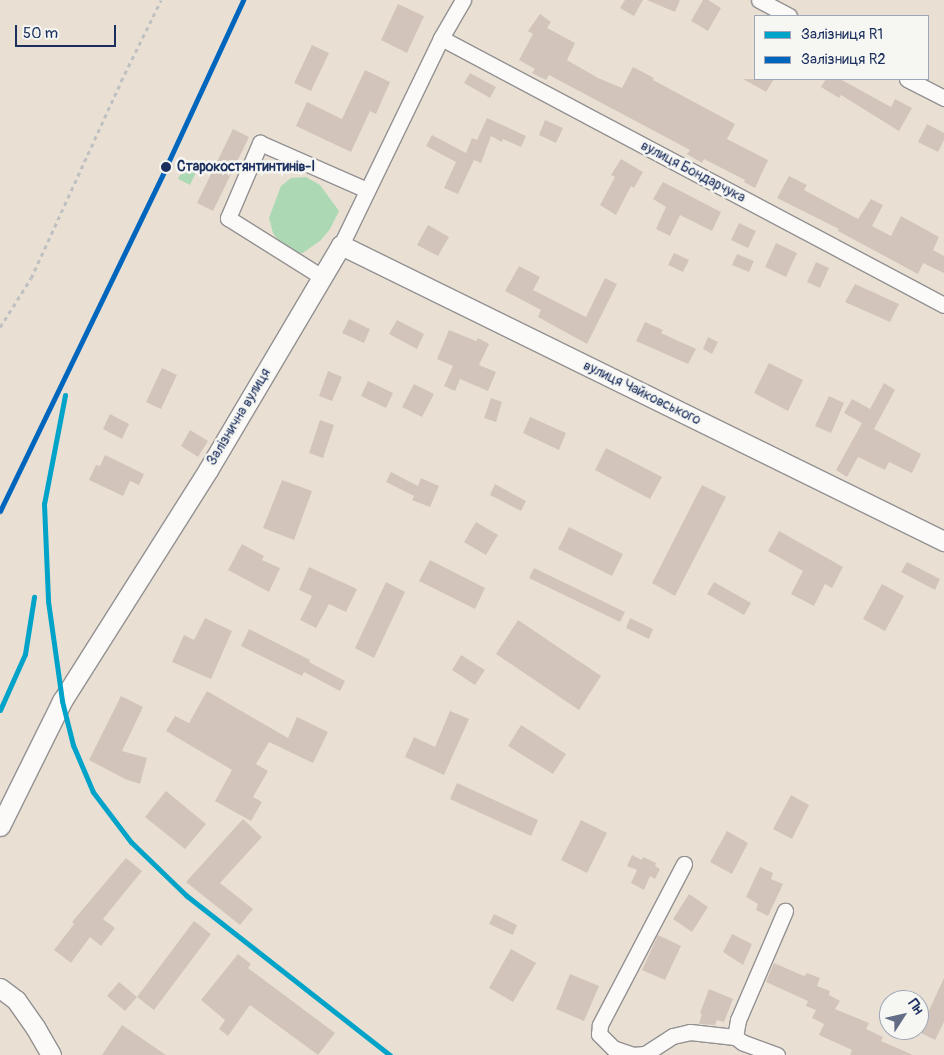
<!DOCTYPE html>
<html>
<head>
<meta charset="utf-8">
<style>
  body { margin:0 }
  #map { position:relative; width:944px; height:1055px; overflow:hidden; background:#e9e0d3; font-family:Pangolin,sans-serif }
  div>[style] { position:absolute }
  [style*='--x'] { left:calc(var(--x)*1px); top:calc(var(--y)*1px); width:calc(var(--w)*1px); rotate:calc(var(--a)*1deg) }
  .green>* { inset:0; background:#acd9b4 }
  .building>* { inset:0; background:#d2c4ba }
  .path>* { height:2.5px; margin-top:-1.25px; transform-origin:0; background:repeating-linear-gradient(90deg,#bfc0c2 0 4px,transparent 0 8px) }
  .roads { filter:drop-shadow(1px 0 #939192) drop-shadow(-1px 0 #939192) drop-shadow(0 1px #939192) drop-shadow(0 -1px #939192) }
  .minor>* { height:15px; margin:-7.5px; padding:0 7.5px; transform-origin:7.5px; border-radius:7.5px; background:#fcfaf8 }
  .tertiary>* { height:19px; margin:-9.5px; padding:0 9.5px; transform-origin:9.5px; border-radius:9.5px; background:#fcfaf8 }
  .rail-1>* { height:5px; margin:-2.5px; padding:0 2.5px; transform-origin:2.5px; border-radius:2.5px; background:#01a3c8 }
  .rail-2>* { height:5px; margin:-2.5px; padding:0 2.5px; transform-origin:2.5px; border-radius:2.5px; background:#0065bd }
  .dots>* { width:14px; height:14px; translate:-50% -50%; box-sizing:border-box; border:2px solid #f6f6f2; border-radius:50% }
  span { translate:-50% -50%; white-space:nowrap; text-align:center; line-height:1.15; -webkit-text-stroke:5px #f6f6f2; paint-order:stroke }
  .stop-label { font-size:14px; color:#1b2f5e; font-weight:700 }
  .left { translate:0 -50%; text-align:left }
  .street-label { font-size:14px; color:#1b2f5e }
  .legend { position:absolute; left:754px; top:15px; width:175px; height:65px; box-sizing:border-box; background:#f6f6f2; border:1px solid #9ea6b7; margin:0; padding:6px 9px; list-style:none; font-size:15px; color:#1b2f5e }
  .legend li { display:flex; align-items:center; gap:10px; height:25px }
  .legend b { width:25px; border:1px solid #9ea6b7 }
  .north { position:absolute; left:879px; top:990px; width:50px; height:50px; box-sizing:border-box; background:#f6f6f2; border:1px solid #9ea6b7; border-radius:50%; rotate:55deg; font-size:14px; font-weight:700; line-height:20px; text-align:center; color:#1b2f5e }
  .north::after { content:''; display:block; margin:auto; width:18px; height:22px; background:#636d87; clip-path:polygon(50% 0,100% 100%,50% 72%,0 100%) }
  .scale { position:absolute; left:15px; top:25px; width:101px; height:22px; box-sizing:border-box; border:2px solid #1b2f5e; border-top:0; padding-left:6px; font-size:15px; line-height:18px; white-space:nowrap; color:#1b2f5e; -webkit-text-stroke:4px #f6f6f2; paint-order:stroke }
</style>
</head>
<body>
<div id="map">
  <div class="green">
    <i style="clip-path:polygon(187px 162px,198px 168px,190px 185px,178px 179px)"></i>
    <i style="clip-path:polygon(306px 177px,320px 185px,339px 211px,330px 229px,321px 240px,303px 253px,291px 253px,281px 244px,273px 233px,269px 218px,281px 186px,291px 178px)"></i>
  </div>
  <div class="building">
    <i style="clip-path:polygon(625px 0,643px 0,634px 16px,620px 8px)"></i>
    <i style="clip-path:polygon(647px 0,680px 0,675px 12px)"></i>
    <i style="clip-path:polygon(703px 0,708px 0,721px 8px,708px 31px,691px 21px)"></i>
    <i style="clip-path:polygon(398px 4px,424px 16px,407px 53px,381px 40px)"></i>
    <i style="clip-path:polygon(540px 14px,551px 22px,547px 28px,575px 43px,567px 60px,598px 78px,622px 88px,633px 67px,654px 78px,653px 80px,735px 124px,727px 139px,768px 160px,755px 188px,744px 182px,745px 180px,704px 159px,702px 163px,687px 154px,690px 150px,549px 75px,546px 80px,532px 73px,535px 69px,519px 60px,533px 34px,528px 31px)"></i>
    <i style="clip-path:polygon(312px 45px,329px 53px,311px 91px,294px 83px)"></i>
    <i style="clip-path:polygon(365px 70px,390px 82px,376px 114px,370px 111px,351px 152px,296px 126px,307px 102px,342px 119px)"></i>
    <i style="clip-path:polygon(470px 73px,496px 87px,490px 98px,464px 83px)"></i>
    <i style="clip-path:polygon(743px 79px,774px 79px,766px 92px)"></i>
    <i style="clip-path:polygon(826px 79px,840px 79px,891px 107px,895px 99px,912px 108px,899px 131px,841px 95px,839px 98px,821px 87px)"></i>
    <i style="clip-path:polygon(487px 118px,526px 136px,521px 147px,503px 139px,502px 142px,491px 136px,481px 163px,474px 160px,458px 194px,444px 188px,456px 162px,426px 146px,432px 135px,466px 153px,472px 138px,477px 140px)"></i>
    <i style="clip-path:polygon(545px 120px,563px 128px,556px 143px,539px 135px)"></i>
    <i style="clip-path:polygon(927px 124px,944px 133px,944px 140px,938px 152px,918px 142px)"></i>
    <i style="clip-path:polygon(233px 129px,249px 137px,213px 211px,197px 203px)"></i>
    <i style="clip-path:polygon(621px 159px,643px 172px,634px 188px,631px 186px,616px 215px,600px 205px,615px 177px,611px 175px)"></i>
    <i style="clip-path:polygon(789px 176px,807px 185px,804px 190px,858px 219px,871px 199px,883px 205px,872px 226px,891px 236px,901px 216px,939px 237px,933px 250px,944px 256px,944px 273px,923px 263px,918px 274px,838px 231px,839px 229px,777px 198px)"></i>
    <i style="clip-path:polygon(663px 182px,721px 212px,712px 231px,680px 215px,670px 236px,656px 229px,666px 207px,653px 199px)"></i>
    <i style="clip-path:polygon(739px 223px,756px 231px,748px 248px,731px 240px)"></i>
    <i style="clip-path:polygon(428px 225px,449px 237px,438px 256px,417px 245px)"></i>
    <i style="clip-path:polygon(776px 243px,797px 253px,786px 277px,765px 267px)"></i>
    <i style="clip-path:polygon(674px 253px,689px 260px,683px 272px,668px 265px)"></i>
    <i style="clip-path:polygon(737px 254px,754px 261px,749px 272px,732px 265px)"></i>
    <i style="clip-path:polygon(816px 262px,829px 268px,820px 288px,807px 282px)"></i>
    <i style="clip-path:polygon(519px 266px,540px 277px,533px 290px,586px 317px,605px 278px,617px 284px,587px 344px,538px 317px,541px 310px,505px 291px)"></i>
    <i style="clip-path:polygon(855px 284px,899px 304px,890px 322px,845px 302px)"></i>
    <i style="clip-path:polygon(349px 319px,370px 329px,364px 343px,342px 333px)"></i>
    <i style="clip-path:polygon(397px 320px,424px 334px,417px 349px,389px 334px)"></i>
    <i style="clip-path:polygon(645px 322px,663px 330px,661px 333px,696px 349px,688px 364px,636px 341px)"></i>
    <i style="clip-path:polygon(449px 330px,476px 341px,478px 338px,489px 344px,479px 365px,496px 372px,488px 391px,460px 379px,455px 391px,444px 386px,453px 366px,437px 359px)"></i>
    <i style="clip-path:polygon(708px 337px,718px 342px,712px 354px,703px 349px)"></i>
    <i style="clip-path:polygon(769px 363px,803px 380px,788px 411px,754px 393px)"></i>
    <i style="clip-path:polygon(162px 368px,177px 375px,161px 409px,146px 402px)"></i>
    <i style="clip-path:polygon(328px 371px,342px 377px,332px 401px,319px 396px)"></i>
    <i style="clip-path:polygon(368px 381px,393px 393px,386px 408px,361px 396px)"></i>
    <i style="clip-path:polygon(884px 383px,895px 390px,874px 429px,921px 454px,912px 473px,889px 462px,885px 470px,858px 457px,847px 477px,836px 470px,862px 423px,844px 413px,852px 399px,870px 409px)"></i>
    <i style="clip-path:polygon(414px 384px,434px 394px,422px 417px,402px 407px)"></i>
    <i style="clip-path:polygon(829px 396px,844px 403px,831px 433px,815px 426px)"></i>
    <i style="clip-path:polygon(491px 398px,502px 402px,496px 422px,484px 418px)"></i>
    <i style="clip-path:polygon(110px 414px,129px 424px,122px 439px,103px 429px)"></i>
    <i style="clip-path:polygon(530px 417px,566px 433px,559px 450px,523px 433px)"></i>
    <i style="clip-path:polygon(320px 420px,334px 425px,323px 458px,309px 453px)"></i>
    <i style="clip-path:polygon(190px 430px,208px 441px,198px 457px,181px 446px)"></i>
    <i style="clip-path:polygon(606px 448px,662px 477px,650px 499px,595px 470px)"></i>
    <i style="clip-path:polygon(105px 455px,144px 474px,139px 485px,130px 481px,123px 496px,89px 480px,96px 465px,100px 466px)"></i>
    <i style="clip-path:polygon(391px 472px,418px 486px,421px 478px,439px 486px,430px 507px,412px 500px,414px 496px,386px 482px)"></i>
    <i style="clip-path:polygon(282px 480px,312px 491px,294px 540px,263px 528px)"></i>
    <i style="clip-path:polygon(495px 484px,526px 501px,521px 511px,490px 495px)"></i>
    <i style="clip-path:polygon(702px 485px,726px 497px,675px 596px,652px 583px)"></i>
    <i style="clip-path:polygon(476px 522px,498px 535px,486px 555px,464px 542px)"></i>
    <i style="clip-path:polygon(569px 527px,623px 554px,612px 576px,558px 549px)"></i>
    <i style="clip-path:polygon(779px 531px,843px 567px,832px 588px,825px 584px,814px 606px,791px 594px,803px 571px,768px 551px)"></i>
    <i style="clip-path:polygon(242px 544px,264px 556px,262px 560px,280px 568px,269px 592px,228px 570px)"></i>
    <i style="clip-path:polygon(430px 560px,485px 588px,475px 609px,419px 581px)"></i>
    <i style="clip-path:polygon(907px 562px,940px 579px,935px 590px,901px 572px)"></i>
    <i style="clip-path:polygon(309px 567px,357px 589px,346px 612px,329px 604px,316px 628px,300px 620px,312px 596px,299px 590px)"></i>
    <i style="clip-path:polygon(534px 568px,625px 612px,620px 622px,529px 578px)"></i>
    <i style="clip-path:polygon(386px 582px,405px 592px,374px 658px,355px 648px)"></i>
    <i style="clip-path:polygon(714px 582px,751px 603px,744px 615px,707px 594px)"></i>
    <i style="clip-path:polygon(882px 584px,904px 596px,885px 631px,863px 619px)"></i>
    <i style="clip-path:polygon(205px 618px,232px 631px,211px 679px,172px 662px,184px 635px,194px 640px)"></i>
    <i style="clip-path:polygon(630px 618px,653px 629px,649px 639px,626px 628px)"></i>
    <i style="clip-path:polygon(518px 620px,601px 676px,579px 710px,496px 654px)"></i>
    <i style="clip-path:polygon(249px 629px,310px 660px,309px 662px,345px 681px,340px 691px,304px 672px,302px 676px,241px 646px)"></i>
    <i style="clip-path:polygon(461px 655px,485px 670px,475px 685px,452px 670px)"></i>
    <i style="clip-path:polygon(207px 691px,288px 738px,297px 717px,328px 732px,313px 763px,269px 742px,256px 764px,268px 771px,253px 797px,262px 802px,251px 821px,215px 801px,232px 770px,166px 731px,175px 716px,189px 723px)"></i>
    <i style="clip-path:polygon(121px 696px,143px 707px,122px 751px,147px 758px,140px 784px,125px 779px,89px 760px)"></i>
    <i style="clip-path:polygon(450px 711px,469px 719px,444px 775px,405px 757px,414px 737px,435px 747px)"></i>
    <i style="clip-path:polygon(521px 725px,566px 754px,553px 774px,508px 746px)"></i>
    <i style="clip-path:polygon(457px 783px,538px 820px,531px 836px,450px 799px)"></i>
    <i style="clip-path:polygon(166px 791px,206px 824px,185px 849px,145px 817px)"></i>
    <i style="clip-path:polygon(791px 795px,809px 805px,792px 839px,773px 829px)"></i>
    <i style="clip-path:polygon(243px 819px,262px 837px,220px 883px,253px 909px,240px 925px,186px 882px)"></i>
    <i style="clip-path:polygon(581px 820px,607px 833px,587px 873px,561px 860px)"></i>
    <i style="clip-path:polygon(727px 831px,748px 843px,732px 874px,710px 862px)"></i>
    <i style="clip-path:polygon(632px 855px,642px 860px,643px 857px,656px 863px,655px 866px,660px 869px,655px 879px,650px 876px,644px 890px,631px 883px,637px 870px,627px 866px)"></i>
    <i style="clip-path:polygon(126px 858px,142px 871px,103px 919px,115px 928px,101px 946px,90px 937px,71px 963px,54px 950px,74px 924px,72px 922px)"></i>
    <i style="clip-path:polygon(760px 867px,773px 873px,771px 879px,783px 884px,768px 916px,756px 910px,758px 904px,746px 897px)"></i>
    <i style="clip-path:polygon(689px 894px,708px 907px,692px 932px,673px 919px)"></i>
    <i style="clip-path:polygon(494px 914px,517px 925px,513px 935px,489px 924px)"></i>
    <i style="clip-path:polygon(194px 921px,211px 934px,154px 1010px,137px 997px)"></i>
    <i style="clip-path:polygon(732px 934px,752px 944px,743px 965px,723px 952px)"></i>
    <i style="clip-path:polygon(658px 935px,681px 946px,665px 980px,642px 970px)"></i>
    <i style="clip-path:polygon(511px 949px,536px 963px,513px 1002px,489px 988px)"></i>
    <i style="clip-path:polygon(238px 954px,251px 964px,248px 968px,335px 1033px,318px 1055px,250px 1005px,228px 1036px,219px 1029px,225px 1020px,201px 1000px)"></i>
    <i style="clip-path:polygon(774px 963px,804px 976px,807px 973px,820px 978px,817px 986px,830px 991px,829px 995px,840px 1001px,835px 1009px,869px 1023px,866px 1029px,883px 1037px,881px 1041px,913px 1055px,850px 1055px,852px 1050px,819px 1035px,824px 1024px,812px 1018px,816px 1010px,806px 1006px,808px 1001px,766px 982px)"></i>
    <i style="clip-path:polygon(570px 974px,599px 986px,584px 1021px,556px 1009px)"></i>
    <i style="clip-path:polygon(944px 978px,944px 1022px,935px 1040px,919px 1032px)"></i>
    <i style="clip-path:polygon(119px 982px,137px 997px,125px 1011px,107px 996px)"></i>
    <i style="clip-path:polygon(709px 989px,733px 999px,724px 1022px,717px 1020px,715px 1025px,699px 1024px,702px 1014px,700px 1013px)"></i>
    <i style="clip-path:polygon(122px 1025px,166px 1055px,102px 1055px)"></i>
  </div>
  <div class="path">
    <i style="--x:0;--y:327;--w:58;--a:-57.7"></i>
    <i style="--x:31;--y:278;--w:217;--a:-65.4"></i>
    <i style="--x:121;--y:81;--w:90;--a:-63.7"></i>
  </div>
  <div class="roads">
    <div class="minor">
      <i style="--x:759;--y:0;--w:34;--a:28"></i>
      <i style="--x:441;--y:38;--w:569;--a:27.96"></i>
      <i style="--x:907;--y:79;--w:42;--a:27.2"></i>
      <i style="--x:341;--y:245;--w:230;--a:-64.2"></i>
      <i style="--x:441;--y:38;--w:44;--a:-59.9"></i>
      <i style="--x:322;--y:277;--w:111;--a:-147.9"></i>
      <i style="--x:228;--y:218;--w:82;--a:-66.9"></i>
      <i style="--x:260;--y:143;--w:117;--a:23.7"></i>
      <i style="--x:684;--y:864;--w:182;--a:117.6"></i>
      <i style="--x:600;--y:1025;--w:9;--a:96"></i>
      <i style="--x:599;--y:1034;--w:20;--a:45"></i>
      <i style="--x:613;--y:1048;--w:21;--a:19"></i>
      <i style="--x:633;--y:1055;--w:12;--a:-5"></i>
      <i style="--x:645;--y:1054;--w:33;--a:-33"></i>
      <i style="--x:673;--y:1036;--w:17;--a:-13"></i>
      <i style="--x:690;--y:1032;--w:45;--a:6.3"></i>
      <i style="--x:777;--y:1055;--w:37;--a:-160"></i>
      <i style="--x:742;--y:1042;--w:9;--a:-144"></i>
      <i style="--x:735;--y:1037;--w:17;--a:-80"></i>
      <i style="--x:738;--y:1020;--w:119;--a:-66.7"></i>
    </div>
    <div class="tertiary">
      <i style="--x:0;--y:826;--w:140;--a:-63.6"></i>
      <i style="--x:62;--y:701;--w:273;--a:-57.7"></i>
      <i style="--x:208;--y:470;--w:261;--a:-59.4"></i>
      <i style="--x:341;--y:245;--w:672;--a:26.15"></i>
      <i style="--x:0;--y:988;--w:20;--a:37"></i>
      <i style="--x:16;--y:1000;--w:33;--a:55"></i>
      <i style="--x:35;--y:1027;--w:32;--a:60"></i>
    </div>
  </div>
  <div class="rail-1">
    <i style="--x:65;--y:395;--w:111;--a:100.9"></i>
    <i style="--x:44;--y:504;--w:97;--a:87.6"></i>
    <i style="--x:48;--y:601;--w:101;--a:82"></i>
    <i style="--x:62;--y:701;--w:45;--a:76"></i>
    <i style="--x:73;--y:745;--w:51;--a:66.9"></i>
    <i style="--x:93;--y:792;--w:63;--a:52.8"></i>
    <i style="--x:131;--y:842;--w:78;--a:44"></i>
    <i style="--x:187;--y:896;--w:258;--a:38.1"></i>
    <i style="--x:0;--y:710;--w:61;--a:-65.9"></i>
    <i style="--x:25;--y:654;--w:58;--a:-81"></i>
  </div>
  <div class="rail-2">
    <i style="--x:0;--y:511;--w:382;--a:-64.2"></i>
    <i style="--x:166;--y:167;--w:184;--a:-65.2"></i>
  </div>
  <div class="dots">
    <i style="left:166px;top:167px;background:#1b2f5e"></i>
  </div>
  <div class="stop-label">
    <span class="left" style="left:177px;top:167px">Старокостянтинтинів-І</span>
  </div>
  <div class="street-label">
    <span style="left:693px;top:172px;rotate:28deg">вулиця Бондарчука</span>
    <span style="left:642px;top:393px;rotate:26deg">вулиця Чайковського</span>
    <span style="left:239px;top:417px;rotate:-59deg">Залізнична вулиця</span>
  </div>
  <ul class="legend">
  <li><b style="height:6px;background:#01a3c8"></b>Залізниця R1</li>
  <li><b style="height:6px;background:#0065bd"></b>Залізниця R2</li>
  </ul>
  <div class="north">Пн</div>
  <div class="scale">50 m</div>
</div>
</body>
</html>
